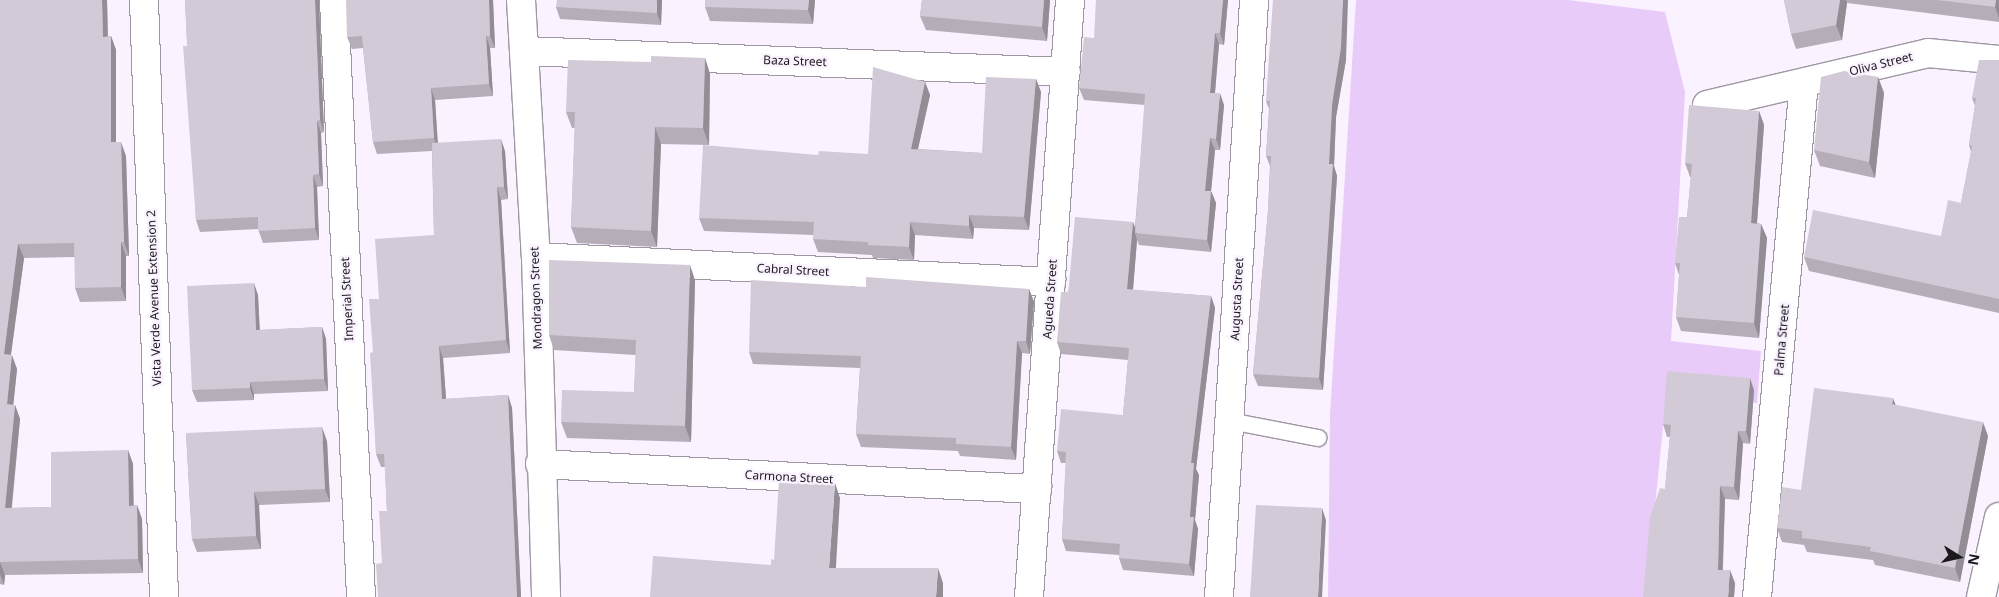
<!DOCTYPE html>
<html>
<head>
<meta charset="utf-8">
<style>
  body { margin:0 }
  #map { position:relative; width:1999px; height:597px; overflow:hidden; background:#faf2ff; font-family:"Noto Sans",sans-serif }
  div>[style] { position:absolute }
  [style*='--x'] { left:calc(var(--x)*1px); top:calc(var(--y)*1px); width:calc(var(--w)*1px); rotate:calc(var(--a)*1deg) }
  .green>* { inset:0; background:#e9cbfa }
  .roads { filter:drop-shadow(1px 0 #9e97a3) drop-shadow(-1px 0 #9e97a3) drop-shadow(0 1px #9e97a3) drop-shadow(0 -1px #9e97a3) }
  .lane>* { height:16px; margin:-8px; padding:0 8px; transform-origin:8px; border-radius:8px; background:#fff }
  .street>* { height:28px; margin:-14px; padding:0 14px; transform-origin:14px; border-radius:14px; background:#fff }
  .wall>* { inset:0; background:#b5aeb9 }
  .shaded-wall>* { inset:0; background:#938d96 }
  .building>* { inset:0; background:#d2cad7 }
  span { translate:-50% -50%; white-space:nowrap; text-align:center; line-height:1.15; -webkit-text-stroke:4.5px #faf2ff; paint-order:stroke }
  .street-label { font-size:12px; color:#1c191e }
  .north { position:absolute; left:1934px; top:532px; width:50px; height:50px; -webkit-text-stroke:4px #faf2ff; paint-order:stroke; rotate:100deg; font-size:14px; font-weight:700; line-height:20px; text-align:center; color:#1c191e }
  .north::after { content:''; display:block; margin:auto; width:18px; height:22px; background:#1c191e; clip-path:polygon(50% 0,100% 100%,50% 72%,0 100%) }
</style>
</head>
<body>
<div id="map">
  <div class="green">
    <i style="clip-path:polygon(1356px 0,1568px 0,1665px 12px,1685px 92px,1671px 341px,1761px 351px,1757px 403px,1666px 396px,1646px 597px,1328px 597px,1330px 415px)"></i>
  </div>
  <div class="roads">
    <div class="lane">
      <i style="--x:1230;--y:421;--w:90;--a:10.9"></i>
    </div>
    <div class="street">
      <i style="--x:144;--y:0;--w:597;--a:88.08"></i>
      <i style="--x:334;--y:0;--w:598;--a:87.41"></i>
      <i style="--x:521;--y:0;--w:257;--a:86.7"></i>
      <i style="--x:536;--y:257;--w:340;--a:88.3"></i>
      <i style="--x:524;--y:51;--w:542;--a:2.22"></i>
      <i style="--x:1707;--y:105;--w:227;--a:-13.2"></i>
      <i style="--x:1928;--y:53;--w:71;--a:5.6"></i>
      <i style="--x:536;--y:257;--w:516;--a:2.78"></i>
      <i style="--x:540;--y:464;--w:498;--a:2.9"></i>
      <i style="--x:1029;--y:597;--w:598;--a:-86.07"></i>
      <i style="--x:1219;--y:597;--w:598;--a:-86.64"></i>
      <i style="--x:1757;--y:597;--w:516;--a:-84.78"></i>
      <i style="--x:1981;--y:597;--w:82;--a:-77.3"></i>
    </div>
  </div>
  <div class="wall">
    <i style="clip-path:polygon(0 0,107px 0,108px 36px,111px 36px,116px 50px,116px 142px,126px 156px,129px 256px,126px 256px,126px 301px,80px 302px,75px 288px,75px 257px,24px 258px,11px 355px,17px 369px,13px 405px,15px 405px,20px 419px,12px 508px,51px 507px,128px 450px,133px 464px,133px 505px,137px 505px,142px 519px,143px 573px,5px 575px,4px 585px,0 584px)"></i>
    <i style="clip-path:polygon(185px 0,319px 0,324px 132px,321px 133px,323px 186px,317px 187px,319px 240px,263px 243px,258px 229px,200px 232px,196px 220px)"></i>
    <i style="clip-path:polygon(493px 0,495px 48px,490px 48px,493px 96px,435px 100px,438px 143px,505px 151px,508px 199px,501px 200px,510px 353px,443px 358px,446px 399px,508px 395px,512px 408px,521px 597px,378px 597px,382px 563px,387px 511px,385px 467px,381px 467px,376px 454px,373px 352px,379px 299px,434px 235px,432px 151px,377px 154px,373px 142px,363px 48px,352px 49px,347px 37px)"></i>
    <i style="clip-path:polygon(662px 0,661px 25px,560px 19px,556px 7px)"></i>
    <i style="clip-path:polygon(705px 0,815px 0,813px 24px,710px 21px,705px 7px)"></i>
    <i style="clip-path:polygon(922px 0,1050px 0,1047px 41px,926px 30px,920px 16px)"></i>
    <i style="clip-path:polygon(1228px 0,1224px 45px,1219px 44px,1215px 93px,1224px 105px,1220px 150px,1215px 150px,1211px 191px,1216px 203px,1211px 252px,1139px 245px,1137px 240px,1133px 290px,1211px 296px,1215px 308px,1196px 469px,1199px 475px,1195px 520px,1198px 529px,1194px 576px,1123px 570px,1119px 558px,1119px 555px,1066px 551px,1062px 539px,1066px 463px,1061px 463px,1057px 451px,1123px 415px,1128px 360px,1061px 354px,1057px 342px,1068px 292px,1133px 222px,1135px 227px,1145px 105px,1084px 100px,1079px 88px,1094px 38px)"></i>
    <i style="clip-path:polygon(1784px 0,1999px 0,1999px 22px,1847px 3px,1842px 40px,1796px 49px,1791px 34px)"></i>
    <i style="clip-path:polygon(705px 58px,710px 74px,709px 145px,661px 144px,657px 247px,577px 243px,571px 227px,575px 128px,572px 128px,566px 112px,651px 62px)"></i>
    <i style="clip-path:polygon(1346px 60px,1336px 117px,1334px 166px,1337px 176px,1323px 390px,1258px 386px,1253px 374px,1268px 211px,1270px 166px,1266px 156px,1269px 109px,1266px 101px)"></i>
    <i style="clip-path:polygon(1999px 60px,1999px 313px,1809px 271px,1804px 257px,1941px 236px,1961px 203px,1971px 152px,1969px 145px,1975px 106px,1972px 98px)"></i>
    <i style="clip-path:polygon(1878px 77px,1884px 93px,1875px 178px,1820px 166px,1814px 150px)"></i>
    <i style="clip-path:polygon(1036px 79px,1041px 92px,1029px 230px,974px 228px,973px 239px,915px 235px,914px 260px,873px 258px,872px 255px,818px 252px,813px 239px,814px 235px,704px 231px,699px 218px,868px 154px,925px 82px,930px 95px,918px 149px,982px 153px)"></i>
    <i style="clip-path:polygon(1759px 111px,1764px 125px,1757px 223px,1761px 224px,1767px 238px,1759px 338px,1681px 331px,1676px 317px,1679px 275px,1675px 263px,1687px 217px,1691px 177px,1690px 177px,1685px 163px)"></i>
    <i style="clip-path:polygon(695px 280px,691px 442px,567px 438px,561px 422px,634px 392px,636px 355px,554px 350px,549px 335px)"></i>
    <i style="clip-path:polygon(866px 287px,1029px 289px,1034px 302px,1030px 354px,1022px 353px,1016px 460px,960px 456px,958px 451px,861px 447px,856px 434px,860px 368px,753px 364px,749px 352px)"></i>
    <i style="clip-path:polygon(258px 295px,260px 330px,322px 327px,326px 339px,328px 391px,254px 394px,254px 400px,197px 402px,192px 390px)"></i>
    <i style="clip-path:polygon(1754px 390px,1750px 444px,1743px 443px,1739px 500px,1725px 499px,1723px 570px,1735px 583px,1734px 597px,1665px 489px,1670px 437px,1667px 437px,1663px 424px)"></i>
    <i style="clip-path:polygon(1896px 405px,1988px 436px,1960px 582px,1875px 565px,1873px 560px,1807px 552px,1804px 545px,1782px 542px,1777px 528px,1801px 490px)"></i>
    <i style="clip-path:polygon(186px 433px,327px 441px,330px 502px,259px 505px,261px 549px,197px 552px,192px 539px)"></i>
  </div>
  <div class="shaded-wall">
    <i style="clip-path:polygon(102px 0,107px 0,108px 50px,103px 37px)"></i>
    <i style="clip-path:polygon(315px 0,319px 0,324px 132px,320px 120px)"></i>
    <i style="clip-path:polygon(489px 0,493px 0,495px 48px,490px 36px)"></i>
    <i style="clip-path:polygon(657px 0,662px 0,661px 25px,657px 13px)"></i>
    <i style="clip-path:polygon(809px 0,815px 0,813px 24px,808px 10px)"></i>
    <i style="clip-path:polygon(1044px 0,1050px 0,1047px 41px,1042px 27px)"></i>
    <i style="clip-path:polygon(1223px 0,1228px 0,1224px 45px,1220px 33px)"></i>
    <i style="clip-path:polygon(1343px 0,1348px 0,1346px 60px,1336px 117px,1334px 166px,1337px 176px,1323px 390px,1319px 378px,1329px 164px,1332px 105px)"></i>
    <i style="clip-path:polygon(1840px 0,1846px 0,1847px 3px,1842px 40px,1836px 25px)"></i>
    <i style="clip-path:polygon(1996px 0,1999px 0,1999px 18px,1995px 7px)"></i>
    <i style="clip-path:polygon(1215px 33px,1219px 44px,1214px 104px,1210px 93px)"></i>
    <i style="clip-path:polygon(111px 36px,116px 50px,116px 156px,111px 142px)"></i>
    <i style="clip-path:polygon(486px 36px,490px 48px,493px 96px,489px 84px)"></i>
    <i style="clip-path:polygon(705px 58px,710px 74px,709px 145px,703px 128px)"></i>
    <i style="clip-path:polygon(1878px 77px,1884px 93px,1875px 178px,1869px 162px)"></i>
    <i style="clip-path:polygon(1036px 79px,1041px 92px,1029px 230px,1024px 217px)"></i>
    <i style="clip-path:polygon(925px 82px,930px 95px,915px 162px,911px 149px)"></i>
    <i style="clip-path:polygon(431px 88px,435px 100px,438px 150px,434px 138px)"></i>
    <i style="clip-path:polygon(1220px 93px,1224px 105px,1220px 150px,1216px 139px)"></i>
    <i style="clip-path:polygon(1759px 111px,1764px 125px,1756px 237px,1751px 223px)"></i>
    <i style="clip-path:polygon(317px 121px,321px 133px,323px 186px,319px 174px)"></i>
    <i style="clip-path:polygon(655px 127px,661px 144px,657px 247px,651px 231px)"></i>
    <i style="clip-path:polygon(1210px 138px,1215px 150px,1210px 202px,1205px 191px)"></i>
    <i style="clip-path:polygon(501px 139px,505px 151px,508px 199px,504px 187px)"></i>
    <i style="clip-path:polygon(121px 142px,126px 156px,129px 256px,124px 242px)"></i>
    <i style="clip-path:polygon(313px 175px,317px 187px,319px 240px,315px 228px)"></i>
    <i style="clip-path:polygon(497px 187px,501px 200px,510px 353px,506px 340px)"></i>
    <i style="clip-path:polygon(1211px 191px,1216px 203px,1211px 252px,1207px 240px)"></i>
    <i style="clip-path:polygon(969px 215px,974px 228px,973px 239px,969px 226px)"></i>
    <i style="clip-path:polygon(910px 222px,915px 235px,914px 260px,909px 247px)"></i>
    <i style="clip-path:polygon(1133px 222px,1137px 234px,1135px 233px,1137px 240px,1132px 301px,1127px 289px)"></i>
    <i style="clip-path:polygon(1761px 224px,1767px 238px,1759px 338px,1754px 323px)"></i>
    <i style="clip-path:polygon(121px 242px,126px 256px,126px 301px,121px 287px)"></i>
    <i style="clip-path:polygon(18px 244px,24px 258px,9px 368px,4px 354px)"></i>
    <i style="clip-path:polygon(690px 265px,695px 280px,691px 442px,685px 426px)"></i>
    <i style="clip-path:polygon(254px 283px,258px 295px,260px 342px,256px 330px)"></i>
    <i style="clip-path:polygon(1029px 289px,1034px 302px,1030px 354px,1026px 341px)"></i>
    <i style="clip-path:polygon(1211px 296px,1215px 308px,1196px 469px,1199px 475px,1195px 520px,1198px 529px,1194px 576px,1189px 564px,1191px 463px)"></i>
    <i style="clip-path:polygon(322px 327px,326px 339px,328px 391px,324px 379px)"></i>
    <i style="clip-path:polygon(1017px 341px,1022px 353px,1016px 460px,1011px 447px)"></i>
    <i style="clip-path:polygon(439px 346px,443px 358px,447px 412px,442px 399px)"></i>
    <i style="clip-path:polygon(12px 355px,17px 369px,12px 418px,7px 404px)"></i>
    <i style="clip-path:polygon(1750px 378px,1754px 390px,1750px 444px,1746px 431px)"></i>
    <i style="clip-path:polygon(250px 382px,254px 394px,254px 400px,250px 388px)"></i>
    <i style="clip-path:polygon(508px 395px,512px 408px,521px 597px,517px 597px)"></i>
    <i style="clip-path:polygon(1893px 398px,1898px 411px,1892px 404px)"></i>
    <i style="clip-path:polygon(15px 405px,20px 419px,10px 522px,5px 508px)"></i>
    <i style="clip-path:polygon(1983px 422px,1988px 436px,1960px 582px,1955px 568px)"></i>
    <i style="clip-path:polygon(322px 427px,327px 441px,330px 502px,325px 489px)"></i>
    <i style="clip-path:polygon(1738px 431px,1743px 443px,1739px 500px,1734px 487px)"></i>
    <i style="clip-path:polygon(128px 450px,133px 464px,134px 519px,129px 506px)"></i>
    <i style="clip-path:polygon(835px 483px,840px 498px,835px 583px,829px 568px)"></i>
    <i style="clip-path:polygon(1720px 486px,1725px 499px,1722px 582px,1718px 570px)"></i>
    <i style="clip-path:polygon(254px 492px,259px 505px,261px 549px,256px 536px)"></i>
    <i style="clip-path:polygon(137px 505px,142px 519px,143px 573px,138px 559px)"></i>
    <i style="clip-path:polygon(1322px 508px,1326px 520px,1322px 597px,1318px 597px)"></i>
    <i style="clip-path:polygon(0 562px,5px 575px,4px 585px,0 574px)"></i>
    <i style="clip-path:polygon(938px 568px,943px 583px,943px 597px,936px 597px)"></i>
    <i style="clip-path:polygon(1730px 570px,1735px 583px,1734px 597px,1728px 597px)"></i>
  </div>
  <div class="building">
    <i style="clip-path:polygon(0 0,102px 0,103px 37px,111px 36px,111px 142px,121px 142px,124px 242px,121px 242px,121px 287px,75px 288px,74px 243px,18px 244px,4px 354px,12px 355px,7px 404px,15px 405px,5px 508px,51px 507px,51px 452px,128px 450px,129px 506px,137px 505px,138px 559px,0 562px)"></i>
    <i style="clip-path:polygon(185px 0,315px 0,320px 120px,317px 121px,319px 174px,313px 175px,315px 228px,258px 231px,258px 217px,196px 220px,183px 46px,187px 46px)"></i>
    <i style="clip-path:polygon(346px 0,489px 0,490px 36px,486px 36px,489px 84px,431px 88px,434px 138px,373px 142px,362px 36px,347px 37px)"></i>
    <i style="clip-path:polygon(557px 0,657px 0,657px 13px,556px 7px)"></i>
    <i style="clip-path:polygon(705px 0,809px 0,808px 10px,705px 7px)"></i>
    <i style="clip-path:polygon(922px 0,1044px 0,1042px 27px,920px 16px)"></i>
    <i style="clip-path:polygon(1096px 0,1223px 0,1220px 33px,1215px 33px,1210px 93px,1220px 93px,1216px 139px,1210px 138px,1205px 191px,1211px 191px,1207px 240px,1135px 233px,1145px 94px,1079px 88px,1084px 37px,1094px 38px)"></i>
    <i style="clip-path:polygon(1273px 0,1343px 0,1341px 48px,1332px 105px,1329px 164px,1333px 164px,1319px 378px,1253px 374px,1268px 211px,1271px 156px,1266px 156px,1270px 101px,1266px 101px)"></i>
    <i style="clip-path:polygon(1784px 0,1840px 0,1836px 25px,1791px 34px)"></i>
    <i style="clip-path:polygon(1937px 0,1996px 0,1995px 7px)"></i>
    <i style="clip-path:polygon(651px 56px,705px 58px,703px 128px,655px 127px,651px 231px,571px 227px,575px 112px,566px 112px,568px 60px,651px 62px)"></i>
    <i style="clip-path:polygon(1979px 60px,1999px 60px,1999px 299px,1804px 257px,1813px 210px,1941px 236px,1948px 200px,1961px 203px,1972px 146px,1969px 145px,1976px 98px,1972px 98px)"></i>
    <i style="clip-path:polygon(873px 67px,925px 82px,911px 149px,982px 153px,986px 77px,1036px 79px,1024px 217px,969px 215px,969px 226px,910px 222px,909px 247px,868px 245px,868px 242px,813px 239px,814px 222px,699px 218px,703px 145px,818px 155px,819px 151px,868px 154px)"></i>
    <i style="clip-path:polygon(1844px 71px,1878px 77px,1869px 162px,1814px 150px,1821px 77px)"></i>
    <i style="clip-path:polygon(1689px 105px,1759px 111px,1751px 223px,1761px 224px,1754px 323px,1676px 317px,1680px 263px,1675px 263px,1679px 217px,1687px 217px,1692px 164px,1685px 163px)"></i>
    <i style="clip-path:polygon(501px 139px,504px 187px,497px 187px,506px 340px,439px 346px,442px 399px,508px 395px,517px 597px,378px 597px,376px 564px,382px 563px,379px 511px,387px 511px,384px 454px,376px 454px,370px 353px,373px 352px,369px 299px,379px 299px,375px 239px,434px 235px,432px 143px)"></i>
    <i style="clip-path:polygon(1075px 217px,1133px 222px,1127px 289px,1211px 296px,1191px 463px,1194px 463px,1190px 517px,1194px 517px,1189px 564px,1119px 558px,1120px 544px,1062px 539px,1066px 452px,1057px 451px,1061px 409px,1123px 415px,1129px 348px,1057px 342px,1061px 292px,1068px 292px,1069px 285px)"></i>
    <i style="clip-path:polygon(549px 260px,690px 265px,685px 426px,561px 422px,562px 390px,634px 392px,636px 340px,549px 335px)"></i>
    <i style="clip-path:polygon(866px 277px,1029px 289px,1026px 341px,1017px 341px,1011px 447px,956px 444px,956px 438px,856px 434px,861px 356px,749px 352px,751px 280px,866px 287px)"></i>
    <i style="clip-path:polygon(254px 283px,256px 330px,322px 327px,324px 379px,250px 382px,250px 388px,192px 390px,187px 286px)"></i>
    <i style="clip-path:polygon(1667px 371px,1750px 378px,1746px 431px,1738px 431px,1734px 487px,1720px 486px,1718px 570px,1730px 570px,1728px 597px,1643px 597px,1650px 517px,1660px 488px,1665px 489px,1671px 425px,1663px 424px)"></i>
    <i style="clip-path:polygon(1814px 388px,1893px 398px,1892px 404px,1983px 422px,1955px 568px,1870px 551px,1871px 547px,1802px 538px,1802px 531px,1777px 528px,1782px 487px,1801px 490px)"></i>
    <i style="clip-path:polygon(322px 427px,325px 489px,254px 492px,256px 536px,192px 539px,186px 433px)"></i>
    <i style="clip-path:polygon(779px 480px,835px 483px,829px 568px,938px 568px,936px 597px,650px 597px,653px 556px,771px 565px,771px 559px,774px 560px)"></i>
    <i style="clip-path:polygon(1256px 505px,1322px 508px,1318px 597px,1250px 597px)"></i>
  </div>
  <div class="street-label">
    <span style="left:795px;top:61px;rotate:2deg">Baza Street</span>
    <span style="left:1881px;top:64px;rotate:-14deg">Oliva Street</span>
    <span style="left:793px;top:270px;rotate:3deg">Cabral Street</span>
    <span style="left:154px;top:298px;rotate:-92deg">Vista Verde Avenue Extension 2</span>
    <span style="left:536px;top:298px;rotate:-92deg">Mondragon Street</span>
    <span style="left:347px;top:299px;rotate:-93deg">Imperial Street</span>
    <span style="left:1050px;top:299px;rotate:-86deg">Agueda Street</span>
    <span style="left:1237px;top:299px;rotate:-87deg">Augusta Street</span>
    <span style="left:1782px;top:340px;rotate:-85deg">Palma Street</span>
    <span style="left:789px;top:477px;rotate:3deg">Carmona Street</span>
  </div>
  <div class="north">N</div>
</div>
</body>
</html>
